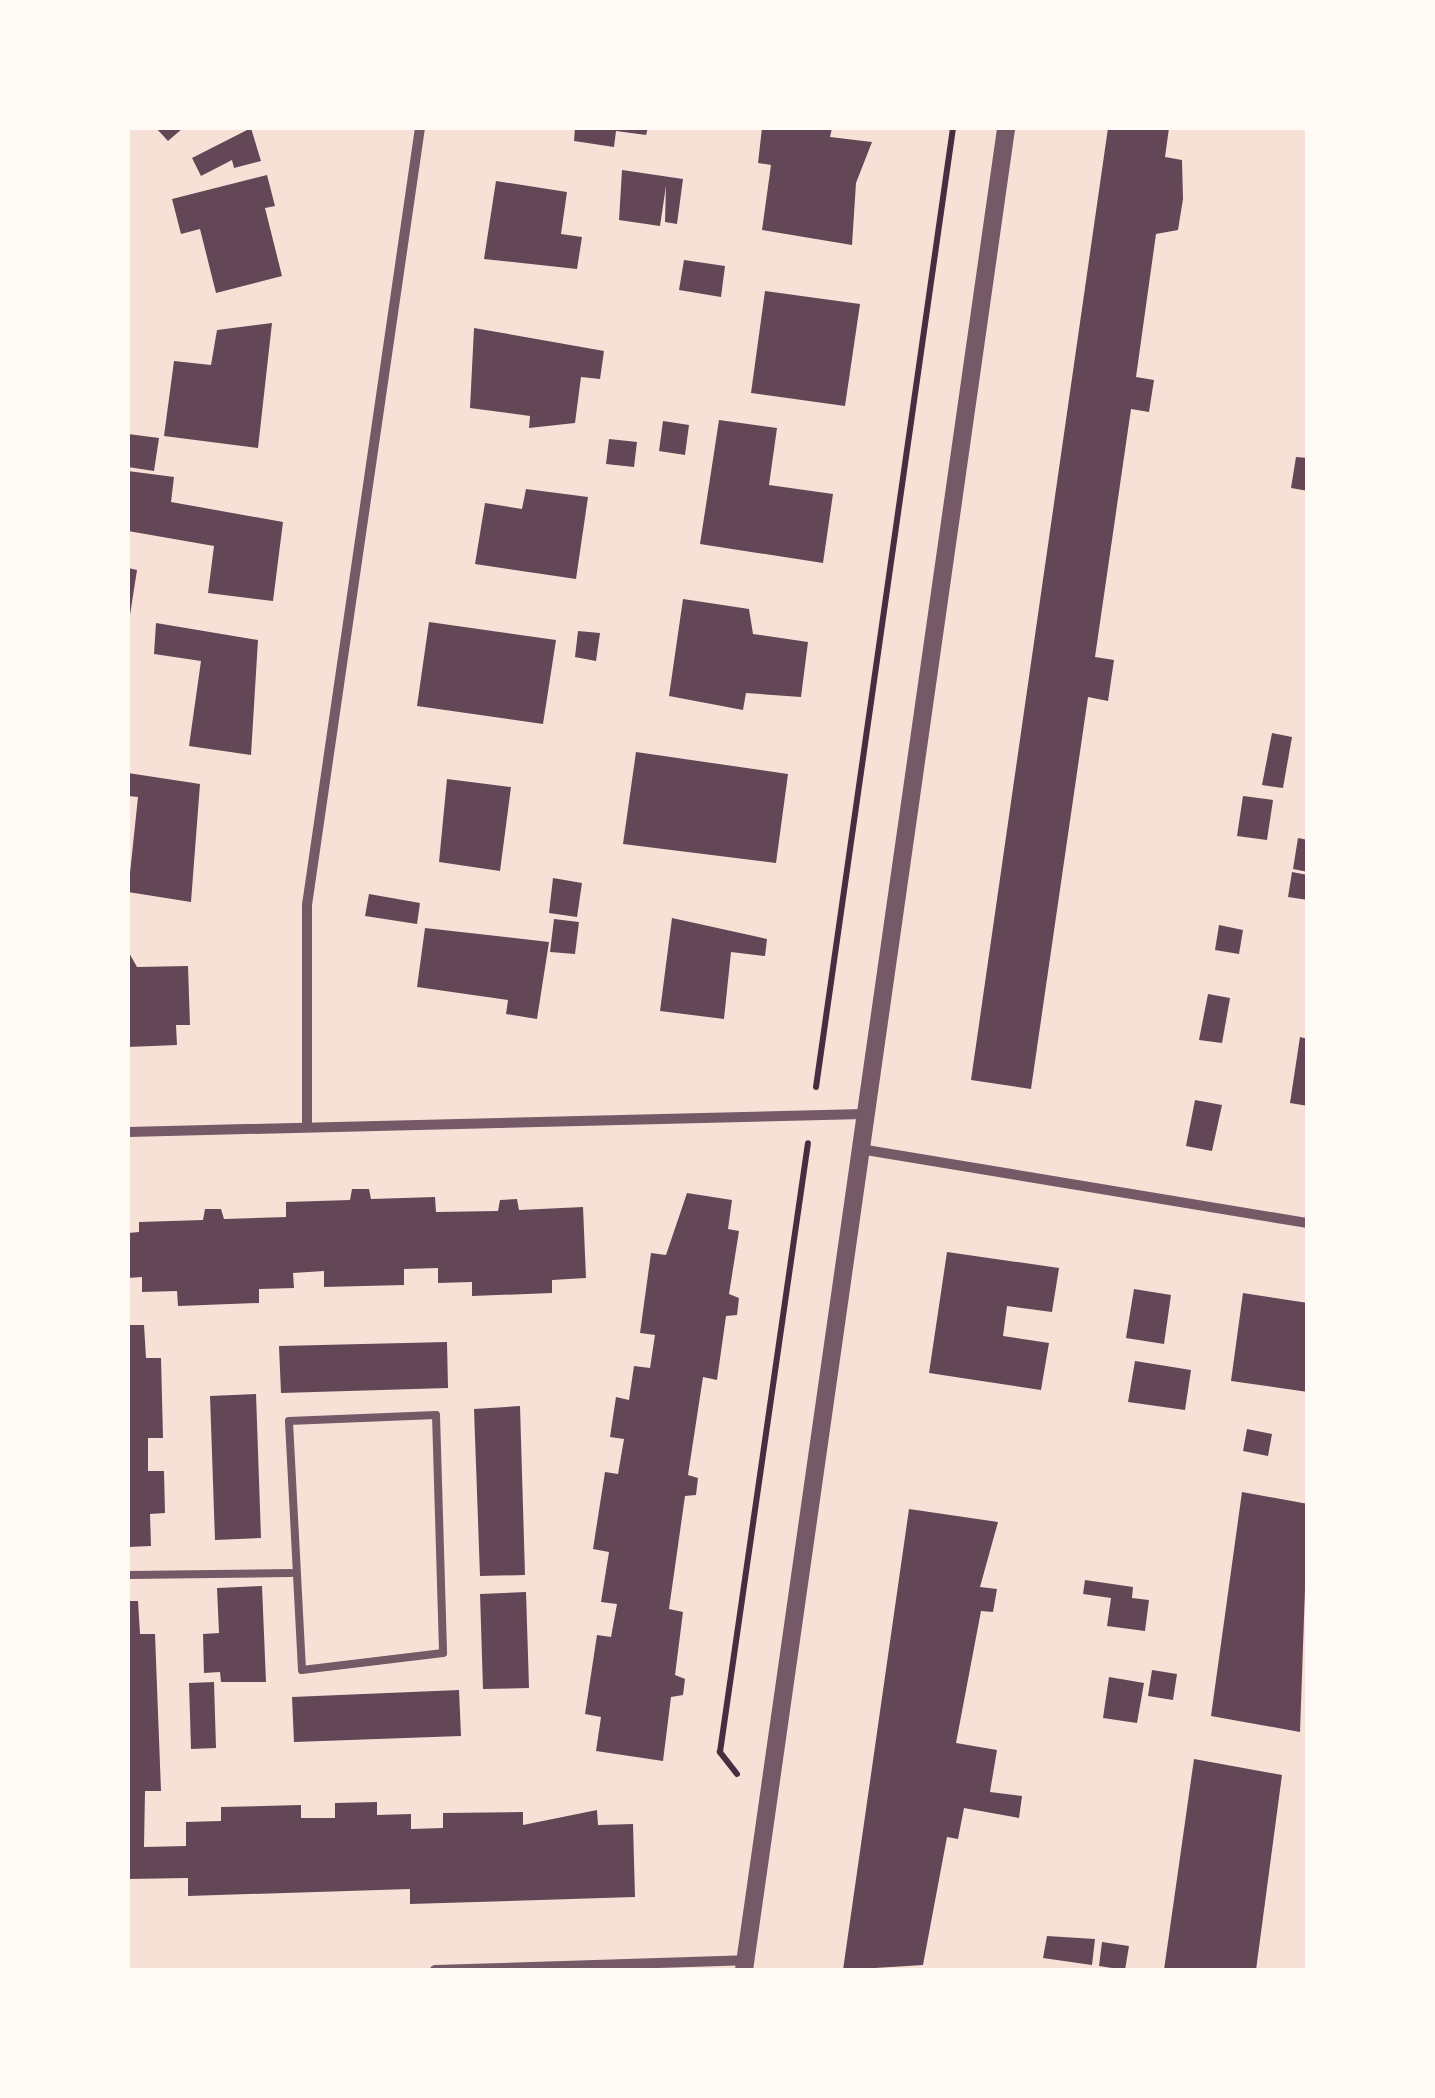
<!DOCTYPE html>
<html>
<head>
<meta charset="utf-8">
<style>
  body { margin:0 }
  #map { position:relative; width:1435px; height:2098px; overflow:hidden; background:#f7e1d7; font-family:Cabin,sans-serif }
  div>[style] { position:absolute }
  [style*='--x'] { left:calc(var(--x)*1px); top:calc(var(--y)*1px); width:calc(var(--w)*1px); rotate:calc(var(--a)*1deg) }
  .building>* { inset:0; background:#644757 }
  .path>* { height:6px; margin:-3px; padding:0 3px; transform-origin:3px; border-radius:3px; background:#4a2c40 }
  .service>* { height:8px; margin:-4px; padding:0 4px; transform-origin:4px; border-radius:4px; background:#755966 }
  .minor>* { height:10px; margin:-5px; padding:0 5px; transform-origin:5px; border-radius:5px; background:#755966 }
  .tertiary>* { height:18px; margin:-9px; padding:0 9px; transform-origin:9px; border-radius:9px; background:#755966 }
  span { translate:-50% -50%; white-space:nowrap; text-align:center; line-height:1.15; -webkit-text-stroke:10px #fffaf5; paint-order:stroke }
  .frame { position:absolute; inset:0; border:130px solid #fffaf5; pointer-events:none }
</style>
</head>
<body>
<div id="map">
  <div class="building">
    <i style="clip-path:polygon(156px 128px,183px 128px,168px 141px)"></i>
    <i style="clip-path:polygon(251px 128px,261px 161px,234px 168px,232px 160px,201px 176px,192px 158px)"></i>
    <i style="clip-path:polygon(575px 128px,648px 128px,646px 135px,616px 131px,614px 147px,574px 141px)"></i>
    <i style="clip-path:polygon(762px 128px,832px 128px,830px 137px,872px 142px,856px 183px,852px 245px,762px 230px,771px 165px,758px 163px)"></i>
    <i style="clip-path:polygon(1108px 128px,1169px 128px,1165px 157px,1182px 160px,1183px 199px,1178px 230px,1156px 234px,1136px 377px,1154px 380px,1149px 412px,1131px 409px,1095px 657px,1114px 660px,1108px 701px,1088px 697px,1031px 1089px,971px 1080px)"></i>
    <i style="clip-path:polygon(622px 170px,683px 179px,677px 224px,665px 222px,666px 186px,660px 226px,619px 220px)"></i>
    <i style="clip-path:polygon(267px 175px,275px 206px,265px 208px,282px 276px,216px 293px,200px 229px,181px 234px,172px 199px)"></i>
    <i style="clip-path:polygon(496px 181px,567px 192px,561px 234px,582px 237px,577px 269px,484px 259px)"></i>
    <i style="clip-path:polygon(684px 260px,725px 266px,721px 297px,679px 290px)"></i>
    <i style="clip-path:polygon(765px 291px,860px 304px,845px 406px,751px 393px)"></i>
    <i style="clip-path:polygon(272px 323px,258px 448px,164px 436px,174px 361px,211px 365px,217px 330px)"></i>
    <i style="clip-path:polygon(474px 328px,604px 351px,600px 379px,581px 377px,575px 423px,529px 428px,530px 416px,470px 408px)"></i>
    <i style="clip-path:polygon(719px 420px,777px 428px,769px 485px,833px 494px,823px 563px,700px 544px)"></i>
    <i style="clip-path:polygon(663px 421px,689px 425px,685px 455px,659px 451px)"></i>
    <i style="clip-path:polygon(128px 434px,159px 438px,154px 471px,128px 467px)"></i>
    <i style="clip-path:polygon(609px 439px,637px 442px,634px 467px,606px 464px)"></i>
    <i style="clip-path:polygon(1296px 457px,1308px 458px,1308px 491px,1291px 488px)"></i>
    <i style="clip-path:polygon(128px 471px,174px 477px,171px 502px,283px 522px,273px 601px,208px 593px,214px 546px,128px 531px)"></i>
    <i style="clip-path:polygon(526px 489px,588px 497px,576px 579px,475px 564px,485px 503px,522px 509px)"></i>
    <i style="clip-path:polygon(128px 568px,137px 570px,130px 615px,128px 615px)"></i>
    <i style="clip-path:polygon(683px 599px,749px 609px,753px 634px,808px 642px,801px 697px,746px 693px,743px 710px,669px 696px)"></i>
    <i style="clip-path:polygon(429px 622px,556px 640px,543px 724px,417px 706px)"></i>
    <i style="clip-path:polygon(156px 623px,258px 640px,251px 755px,189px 746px,201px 661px,154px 654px)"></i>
    <i style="clip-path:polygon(578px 631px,600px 633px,596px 661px,575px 657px)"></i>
    <i style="clip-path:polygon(1272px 733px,1292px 737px,1283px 788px,1262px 785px)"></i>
    <i style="clip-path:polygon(636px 752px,788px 774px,776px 863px,623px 844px)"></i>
    <i style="clip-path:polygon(128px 773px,200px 784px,191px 902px,128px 892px,138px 797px,128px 796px)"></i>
    <i style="clip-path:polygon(447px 779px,511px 787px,500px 871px,439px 862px)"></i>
    <i style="clip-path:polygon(1243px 796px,1273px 800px,1267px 840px,1237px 836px)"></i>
    <i style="clip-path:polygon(1298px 838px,1308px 840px,1308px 872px,1293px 869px)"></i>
    <i style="clip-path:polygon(1292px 872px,1308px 875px,1308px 900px,1288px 897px)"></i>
    <i style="clip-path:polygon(553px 878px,582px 883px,577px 917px,549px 913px)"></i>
    <i style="clip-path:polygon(369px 894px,420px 903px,417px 924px,365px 916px)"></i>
    <i style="clip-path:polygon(672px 918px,767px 939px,765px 956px,731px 952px,724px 1019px,660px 1011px)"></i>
    <i style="clip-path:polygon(554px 919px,579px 922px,575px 954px,550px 952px)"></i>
    <i style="clip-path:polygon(1219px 925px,1243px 930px,1239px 954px,1215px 950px)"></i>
    <i style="clip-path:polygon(425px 928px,549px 942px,537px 1019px,506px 1014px,508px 1000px,417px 987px)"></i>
    <i style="clip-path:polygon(128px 951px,137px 967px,188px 966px,190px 1025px,176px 1025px,177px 1045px,128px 1047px)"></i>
    <i style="clip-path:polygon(1208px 994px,1230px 998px,1222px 1043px,1199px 1040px)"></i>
    <i style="clip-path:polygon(1300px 1037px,1308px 1039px,1308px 1106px,1290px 1103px)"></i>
    <i style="clip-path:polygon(1195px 1100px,1222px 1105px,1212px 1151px,1186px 1146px)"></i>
    <i style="clip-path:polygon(352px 1189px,369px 1189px,371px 1199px,435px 1197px,436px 1212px,498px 1211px,500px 1200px,517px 1199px,519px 1210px,583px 1207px,586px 1278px,552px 1280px,552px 1293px,472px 1296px,472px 1282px,438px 1283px,438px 1268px,404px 1269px,404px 1285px,324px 1287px,324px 1271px,293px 1273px,294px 1288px,259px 1289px,259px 1303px,178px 1306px,177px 1291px,142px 1292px,142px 1277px,128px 1278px,128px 1233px,139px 1232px,139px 1222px,203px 1220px,205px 1209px,221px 1209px,224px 1219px,286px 1217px,286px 1202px,350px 1200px)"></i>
    <i style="clip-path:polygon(687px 1193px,732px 1200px,728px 1229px,739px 1231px,729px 1294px,739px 1298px,737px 1315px,726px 1316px,717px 1380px,703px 1377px,688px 1475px,698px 1478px,696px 1495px,685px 1496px,669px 1609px,683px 1612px,675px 1675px,685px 1679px,683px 1695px,671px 1697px,663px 1761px,596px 1751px,601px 1717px,585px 1714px,597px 1635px,611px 1637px,617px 1604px,601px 1602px,609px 1552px,593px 1549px,605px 1472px,618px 1474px,624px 1439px,610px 1437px,616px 1397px,629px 1400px,634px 1366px,650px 1368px,655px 1335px,640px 1333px,651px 1253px,666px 1255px)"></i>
    <i style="clip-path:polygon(947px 1252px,1059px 1268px,1052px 1312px,1007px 1306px,1003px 1336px,1049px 1343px,1041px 1390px,929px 1373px)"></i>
    <i style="clip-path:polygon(1134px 1289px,1171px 1295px,1164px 1344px,1126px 1338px)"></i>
    <i style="clip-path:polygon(1243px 1293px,1308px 1303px,1308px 1392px,1231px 1381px)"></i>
    <i style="clip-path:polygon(128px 1325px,144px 1325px,146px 1358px,161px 1358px,163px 1438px,148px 1438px,148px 1471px,164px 1471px,165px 1513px,150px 1514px,151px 1546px,128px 1547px)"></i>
    <i style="clip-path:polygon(447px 1342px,448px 1388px,281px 1393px,279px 1346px)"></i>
    <i style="clip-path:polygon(1135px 1361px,1191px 1370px,1185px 1410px,1128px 1402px)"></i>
    <i style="clip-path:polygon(256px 1394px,261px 1538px,215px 1540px,210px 1396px)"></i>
    <i style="clip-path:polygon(520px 1406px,525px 1575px,480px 1576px,474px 1409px)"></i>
    <i style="clip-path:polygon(1247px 1429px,1272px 1434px,1268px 1456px,1243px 1451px)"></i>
    <i style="clip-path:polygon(1242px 1492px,1308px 1504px,1300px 1732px,1211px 1716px)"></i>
    <i style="clip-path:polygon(909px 1509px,998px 1522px,980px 1587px,997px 1589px,993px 1612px,981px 1611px,956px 1743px,997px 1750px,990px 1792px,1022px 1796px,1019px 1818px,964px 1808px,958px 1839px,947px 1837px,923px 1965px,843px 1970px)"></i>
    <i style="clip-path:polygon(1085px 1580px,1133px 1587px,1132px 1598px,1149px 1600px,1145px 1631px,1107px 1626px,1111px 1598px,1083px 1594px)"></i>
    <i style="clip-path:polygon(262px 1586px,266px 1682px,221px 1682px,220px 1672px,204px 1673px,203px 1634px,219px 1633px,217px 1588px)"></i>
    <i style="clip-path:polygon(526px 1592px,529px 1688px,483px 1689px,480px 1594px)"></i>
    <i style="clip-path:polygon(128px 1601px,138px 1601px,140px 1634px,155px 1634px,161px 1791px,145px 1791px,144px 1847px,186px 1846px,186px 1822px,221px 1821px,221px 1807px,301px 1805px,301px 1818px,335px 1818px,335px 1803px,377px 1802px,377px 1815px,411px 1814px,411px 1829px,443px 1828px,443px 1813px,523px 1812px,523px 1825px,597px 1810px,598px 1825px,633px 1824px,635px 1897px,410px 1904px,410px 1889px,188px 1896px,188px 1878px,128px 1879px)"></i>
    <i style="clip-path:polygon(1152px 1670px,1177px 1674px,1173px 1700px,1148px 1696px)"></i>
    <i style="clip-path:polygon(1109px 1677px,1144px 1683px,1137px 1723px,1103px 1718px)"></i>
    <i style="clip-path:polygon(214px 1682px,216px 1748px,191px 1749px,189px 1683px)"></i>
    <i style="clip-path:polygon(459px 1690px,461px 1736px,294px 1742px,292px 1697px)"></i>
    <i style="clip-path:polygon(1194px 1759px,1282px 1775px,1256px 1970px,1164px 1970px)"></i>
    <i style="clip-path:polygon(1047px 1936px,1095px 1939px,1092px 1965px,1043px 1958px)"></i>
    <i style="clip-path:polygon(1102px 1942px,1129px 1946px,1125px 1970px,1099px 1966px)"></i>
  </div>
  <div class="path">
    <i style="--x:816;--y:1087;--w:969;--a:-81.87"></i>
    <i style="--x:737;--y:1774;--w:28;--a:-128"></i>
    <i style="--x:720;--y:1752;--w:615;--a:-81.78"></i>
  </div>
  <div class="service">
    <i style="--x:436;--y:1415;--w:238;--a:88.3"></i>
    <i style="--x:443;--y:1653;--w:142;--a:173.1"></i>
    <i style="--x:302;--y:1670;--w:249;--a:-93"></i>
    <i style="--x:289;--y:1421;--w:147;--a:-2.3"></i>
    <i style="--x:128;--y:1575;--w:163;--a:-0.7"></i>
  </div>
  <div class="minor">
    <i style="--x:307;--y:1126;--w:221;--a:-90"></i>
    <i style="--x:307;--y:905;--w:785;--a:-81.73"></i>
    <i style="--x:128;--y:1132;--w:736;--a:-1.4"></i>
    <i style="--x:860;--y:1149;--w:454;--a:9.4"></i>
    <i style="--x:435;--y:1970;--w:310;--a:-1.8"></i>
  </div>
  <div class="tertiary">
    <i style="--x:744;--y:1970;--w:1861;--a:-81.9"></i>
  </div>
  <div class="frame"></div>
</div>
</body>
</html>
